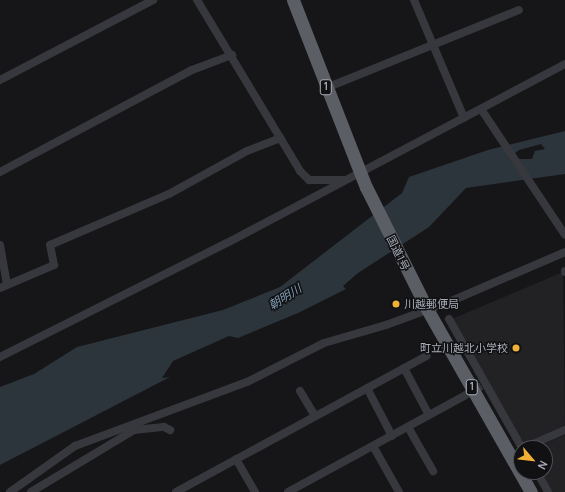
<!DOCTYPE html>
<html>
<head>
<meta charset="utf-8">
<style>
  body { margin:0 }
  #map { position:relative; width:565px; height:492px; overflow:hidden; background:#161618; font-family:Manrope,"Noto Sans JP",sans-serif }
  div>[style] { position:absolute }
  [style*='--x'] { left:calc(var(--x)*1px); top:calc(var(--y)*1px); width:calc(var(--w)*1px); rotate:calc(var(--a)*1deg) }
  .built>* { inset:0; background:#222225 }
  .water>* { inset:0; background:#2c353c }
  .minor-tunnel>* { height:8px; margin-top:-4px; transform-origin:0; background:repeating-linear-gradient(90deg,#333438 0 8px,transparent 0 12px) }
  .minor>* { height:8px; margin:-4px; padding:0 4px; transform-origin:4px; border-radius:4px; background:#37383d }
  .trunk>* { height:13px; margin:-6.5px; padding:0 6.5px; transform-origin:6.5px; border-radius:6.5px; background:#5b5e65 }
  .dots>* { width:11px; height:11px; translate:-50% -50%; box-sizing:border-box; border:2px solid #111113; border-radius:50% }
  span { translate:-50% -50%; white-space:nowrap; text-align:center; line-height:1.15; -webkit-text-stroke:3px #111113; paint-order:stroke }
  .shield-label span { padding:1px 3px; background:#111113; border:1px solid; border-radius:3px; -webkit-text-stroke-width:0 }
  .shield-label { font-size:10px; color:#a8adb8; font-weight:700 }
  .street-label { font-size:11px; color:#a8adb8 }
  .poi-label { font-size:11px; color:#a8adb8 }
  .left { translate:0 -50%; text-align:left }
  .right { translate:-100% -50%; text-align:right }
  .water-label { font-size:12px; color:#7f9bb3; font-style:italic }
  .north { position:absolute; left:513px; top:440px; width:40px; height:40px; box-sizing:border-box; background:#111113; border:1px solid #4d4f55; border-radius:50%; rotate:118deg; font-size:11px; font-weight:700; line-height:16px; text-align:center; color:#a8adb8 }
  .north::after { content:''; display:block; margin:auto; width:14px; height:18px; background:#f2b134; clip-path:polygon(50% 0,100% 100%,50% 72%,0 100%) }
</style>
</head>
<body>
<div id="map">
  <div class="built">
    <i style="clip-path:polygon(563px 272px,565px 428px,525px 445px,452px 319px)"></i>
    <i style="clip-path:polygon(565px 435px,565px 492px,552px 492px,540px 472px,545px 472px,545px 448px,536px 448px)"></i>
  </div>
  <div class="water">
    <i style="clip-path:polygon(evenodd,565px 131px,565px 174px,466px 188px,429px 227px,358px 273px,343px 286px,346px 289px,298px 313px,238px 338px,229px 336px,173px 361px,162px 378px,170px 377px,0 465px,0 387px,34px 374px,77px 347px,223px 310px,280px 287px,402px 193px,409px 177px,488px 150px,565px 131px,541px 144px,545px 149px,535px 151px,532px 159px,508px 159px,519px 150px,541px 144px)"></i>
  </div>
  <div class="minor-tunnel">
    <i style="--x:464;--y:396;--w:22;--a:-30"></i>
  </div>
  <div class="minor">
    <i style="--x:197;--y:0;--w:200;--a:58.9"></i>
    <i style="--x:300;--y:171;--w:13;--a:45"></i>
    <i style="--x:309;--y:180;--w:35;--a:0"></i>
    <i style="--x:414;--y:0;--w:128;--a:67"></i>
    <i style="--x:0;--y:80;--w:173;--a:-27.6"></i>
    <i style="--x:326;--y:88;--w:208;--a:-22"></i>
    <i style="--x:481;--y:109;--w:151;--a:56.3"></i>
    <i style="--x:0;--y:172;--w:217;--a:-28"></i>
    <i style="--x:192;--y:70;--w:43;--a:-20.6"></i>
    <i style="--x:0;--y:245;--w:40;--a:80"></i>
    <i style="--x:565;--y:271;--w:1;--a:90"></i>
    <i style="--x:0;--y:288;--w:59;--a:-23.1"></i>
    <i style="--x:54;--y:265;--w:20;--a:-101"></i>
    <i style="--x:50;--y:245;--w:129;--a:-23.2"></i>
    <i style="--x:169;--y:194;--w:89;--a:-28.9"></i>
    <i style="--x:247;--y:151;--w:36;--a:-21"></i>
    <i style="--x:449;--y:319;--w:148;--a:60.5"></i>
    <i style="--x:0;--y:357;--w:254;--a:-26.7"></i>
    <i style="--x:227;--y:243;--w:382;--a:-27.9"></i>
    <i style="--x:404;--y:368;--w:53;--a:62"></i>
    <i style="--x:367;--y:388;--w:54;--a:62.5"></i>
    <i style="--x:300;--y:391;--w:29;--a:59"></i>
    <i style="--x:408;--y:427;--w:51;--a:60.4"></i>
    <i style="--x:134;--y:430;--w:30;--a:-6"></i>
    <i style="--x:164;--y:427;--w:7;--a:27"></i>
    <i style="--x:373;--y:446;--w:53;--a:60.5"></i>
    <i style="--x:524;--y:448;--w:45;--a:-23.7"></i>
    <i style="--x:236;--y:459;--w:38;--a:60"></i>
    <i style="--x:537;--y:472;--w:23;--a:61"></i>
    <i style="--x:10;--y:492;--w:80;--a:-35.3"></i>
    <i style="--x:75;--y:446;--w:184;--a:-20.4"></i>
    <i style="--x:247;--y:382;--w:86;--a:-26.9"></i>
    <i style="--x:324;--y:343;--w:65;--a:-16.2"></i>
    <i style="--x:386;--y:325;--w:67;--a:-20.1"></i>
    <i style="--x:449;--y:302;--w:126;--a:-23.3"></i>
    <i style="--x:31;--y:492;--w:120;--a:-31"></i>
    <i style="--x:134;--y:430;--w:4;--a:-90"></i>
    <i style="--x:176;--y:492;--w:285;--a:-28.5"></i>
    <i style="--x:288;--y:492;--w:200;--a:-28.6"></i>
  </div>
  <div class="trunk">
    <i style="--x:293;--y:0;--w:201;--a:68.7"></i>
    <i style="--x:366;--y:187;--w:136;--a:63.4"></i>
    <i style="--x:427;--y:309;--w:210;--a:60.4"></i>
  </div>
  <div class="dots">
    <i style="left:396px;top:304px;background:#f2b134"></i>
    <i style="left:516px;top:348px;background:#f2b134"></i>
  </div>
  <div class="shield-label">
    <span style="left:326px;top:87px">1</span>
    <span style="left:472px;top:387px">1</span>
  </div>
  <div class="street-label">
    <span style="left:398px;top:253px;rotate:64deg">国道1号</span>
  </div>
  <div class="poi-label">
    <span class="left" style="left:404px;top:304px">川越郵便局</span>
    <span class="right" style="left:508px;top:348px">町立川越北小学校</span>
  </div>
  <div class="water-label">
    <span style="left:285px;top:297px;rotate:-32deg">朝明川</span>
  </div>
  <div class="north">N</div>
</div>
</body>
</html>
